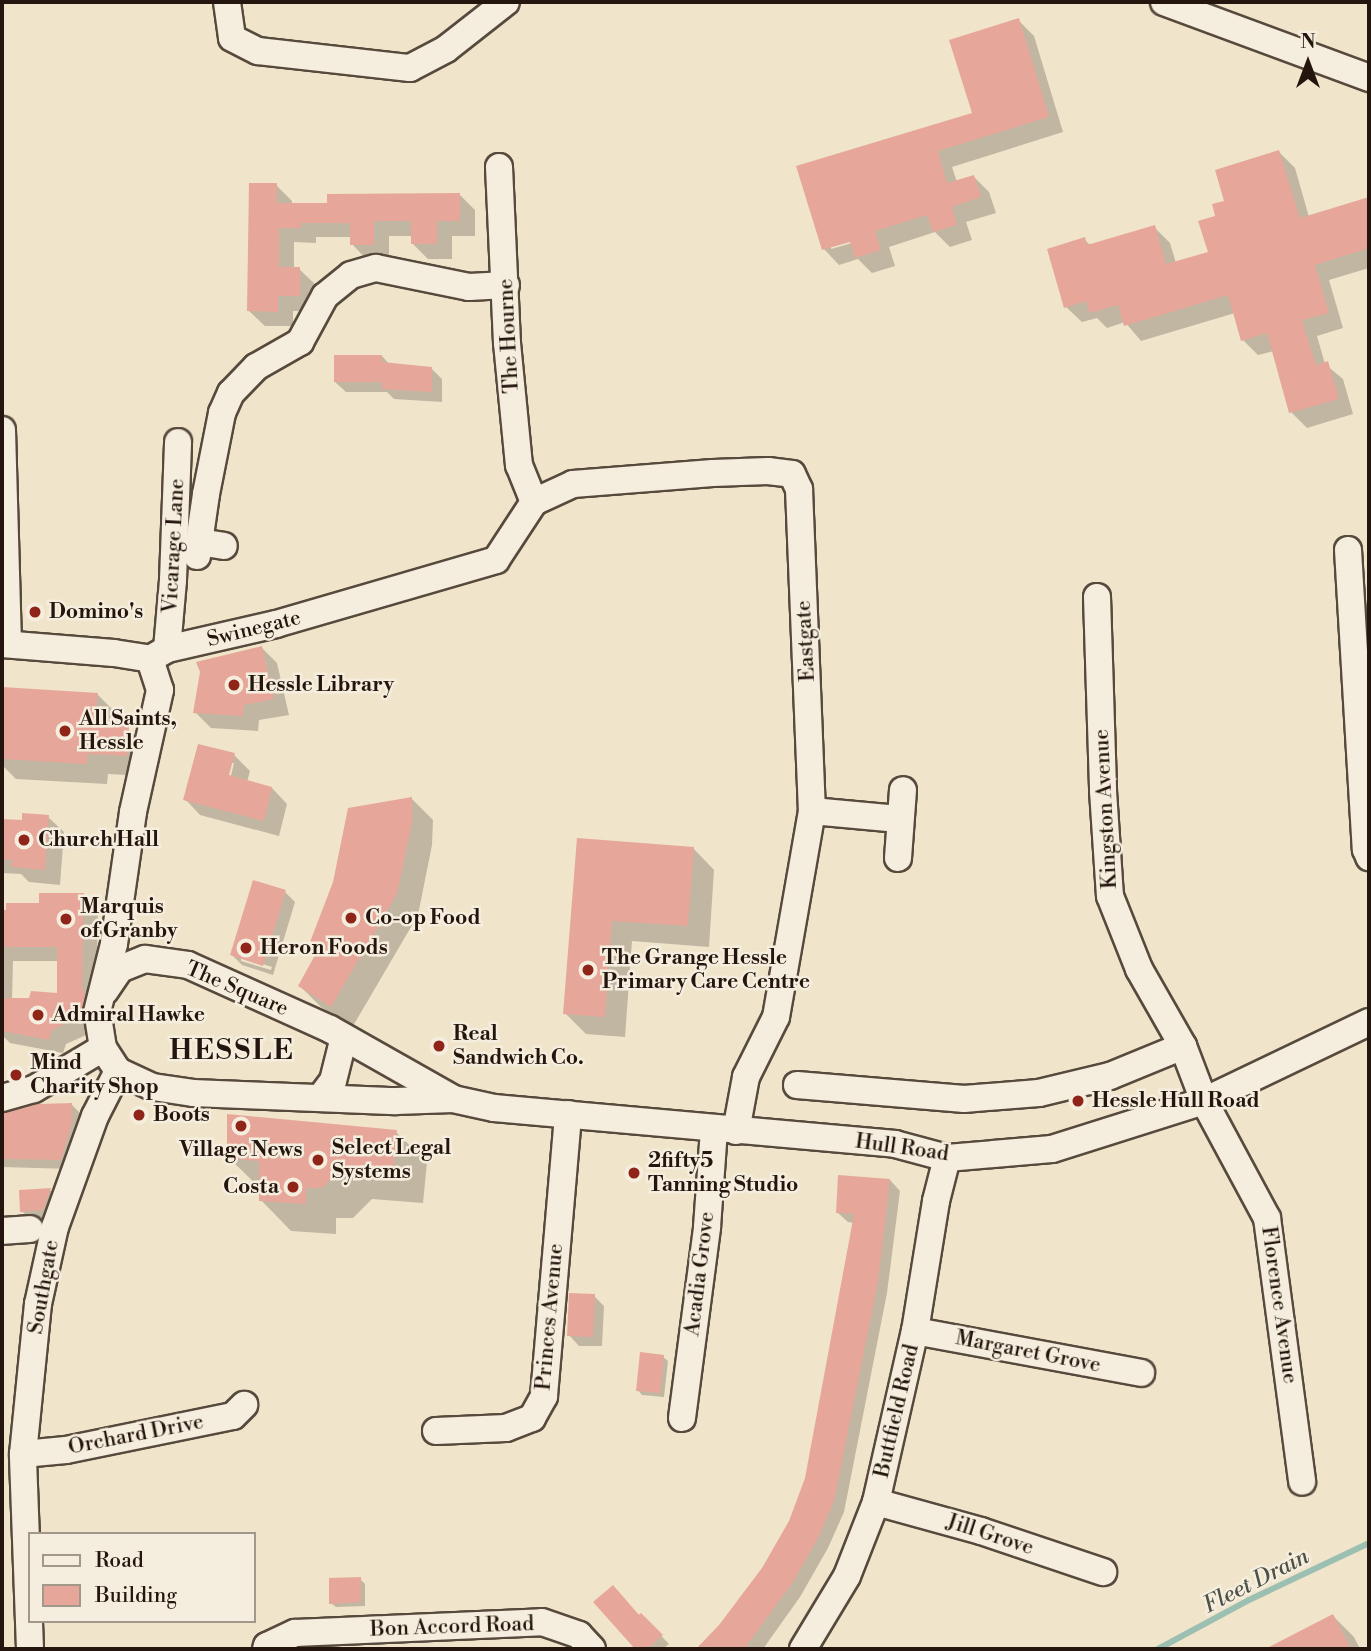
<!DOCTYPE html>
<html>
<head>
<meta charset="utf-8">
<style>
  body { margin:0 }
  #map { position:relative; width:1371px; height:1651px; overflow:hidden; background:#f0e4cb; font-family:"Libre Bodoni",serif }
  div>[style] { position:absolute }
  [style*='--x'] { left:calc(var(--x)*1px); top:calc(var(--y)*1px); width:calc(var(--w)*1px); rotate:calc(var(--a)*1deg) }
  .shadow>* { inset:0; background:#0003 }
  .stream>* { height:6px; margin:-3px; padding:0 3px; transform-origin:3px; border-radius:3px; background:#9bbfb1 }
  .building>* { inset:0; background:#e6a79a }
  .roads { filter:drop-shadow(2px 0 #574a3d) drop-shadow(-2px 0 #574a3d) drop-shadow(0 2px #574a3d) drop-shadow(0 -2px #574a3d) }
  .minor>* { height:26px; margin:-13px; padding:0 13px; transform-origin:13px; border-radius:13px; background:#f5eddd }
  .dots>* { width:19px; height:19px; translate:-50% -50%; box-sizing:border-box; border:4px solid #f5eddd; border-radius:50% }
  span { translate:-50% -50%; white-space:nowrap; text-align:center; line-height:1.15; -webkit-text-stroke:5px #f5eddd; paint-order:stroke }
  .street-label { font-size:21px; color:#24160e }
  .poi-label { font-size:21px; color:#24160e; font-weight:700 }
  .left { translate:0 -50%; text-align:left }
  .right { translate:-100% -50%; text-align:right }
  .water-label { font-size:23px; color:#4e5147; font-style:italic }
  .district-label { font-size:28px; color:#24160e; font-weight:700; letter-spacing:2px }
  .frame { position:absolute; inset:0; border:4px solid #24160e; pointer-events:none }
  .legend { position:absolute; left:28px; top:1532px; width:228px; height:91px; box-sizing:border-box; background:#f5eddd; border:2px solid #a1978a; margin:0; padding:9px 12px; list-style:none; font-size:21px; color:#24160e }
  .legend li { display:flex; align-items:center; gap:14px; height:35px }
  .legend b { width:35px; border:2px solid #a1978a }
  .north { position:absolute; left:1273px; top:28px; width:70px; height:70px; -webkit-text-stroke:5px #f5eddd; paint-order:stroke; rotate:0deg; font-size:19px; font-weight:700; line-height:28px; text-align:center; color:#24160e }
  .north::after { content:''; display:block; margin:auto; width:24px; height:32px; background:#24160e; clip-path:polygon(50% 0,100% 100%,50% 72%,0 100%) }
</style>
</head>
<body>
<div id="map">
  <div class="shadow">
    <i style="clip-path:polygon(evenodd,1018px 20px,1034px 36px,1063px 132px,952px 167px,957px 182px,974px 177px,989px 192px,996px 213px,966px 222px,972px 240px,950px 247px,935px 232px,889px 247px,895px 266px,872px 273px,858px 259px,839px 265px,824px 249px,974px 114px,1018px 20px,858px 237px,859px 241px,831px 249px,831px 246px,858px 237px)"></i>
    <i style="clip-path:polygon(1279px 152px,1295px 168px,1309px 217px,1369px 198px,1369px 268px,1329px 280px,1343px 328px,1317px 336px,1325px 364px,1343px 379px,1353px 414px,1307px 428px,1291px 412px,1274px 351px,1258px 355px,1243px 340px,1235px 313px,1141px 341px,1125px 322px,1107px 328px,1097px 318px,1082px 322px,1066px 307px,1084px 239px,1091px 246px,1154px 227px,1170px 243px,1176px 263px,1210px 253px,1218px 217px,1227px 202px)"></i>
    <i style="clip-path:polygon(276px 185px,292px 201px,292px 205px,329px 205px,460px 195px,475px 210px,475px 236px,452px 236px,452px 259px,428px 259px,413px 244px,413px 236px,389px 236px,389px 260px,367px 260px,352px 244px,352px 237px,316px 237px,316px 243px,294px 242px,294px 269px,299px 269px,315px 284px,315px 311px,293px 311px,293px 326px,265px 326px,249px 311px)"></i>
    <i style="clip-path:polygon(382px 356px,390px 365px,431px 368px,442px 379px,442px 402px,394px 399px,387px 392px,346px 392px,335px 382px)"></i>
    <i style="clip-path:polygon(261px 647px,277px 663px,289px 715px,259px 720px,258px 731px,211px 728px,195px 712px)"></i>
    <i style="clip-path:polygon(2px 689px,98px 695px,119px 716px,117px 726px,128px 729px,149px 750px,147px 776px,108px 774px,107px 784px,16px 779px,2px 765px)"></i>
    <i style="clip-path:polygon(evenodd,234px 755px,250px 771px,247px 782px,272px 788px,287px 804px,279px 836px,200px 815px,185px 799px,234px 755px,231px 763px,234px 763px,229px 784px,226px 783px,231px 763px)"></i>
    <i style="clip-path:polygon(412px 799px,433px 820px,432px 845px,418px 915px,353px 1026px,321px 1007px,300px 986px,320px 949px,312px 942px)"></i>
    <i style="clip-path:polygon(48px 817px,64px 832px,60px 885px,29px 882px,21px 874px,2px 873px,2px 820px,24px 822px)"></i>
    <i style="clip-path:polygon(578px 840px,694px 849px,714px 870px,709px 947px,632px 941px,625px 1037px,586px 1034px,565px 1013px)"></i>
    <i style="clip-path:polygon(evenodd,285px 892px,295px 902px,273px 975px,242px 965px,232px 955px,285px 892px,241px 957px,272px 967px,271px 970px,241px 961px,241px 957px)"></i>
    <i style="clip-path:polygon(evenodd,84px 895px,98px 909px,96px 1003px,91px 1025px,84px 1036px,66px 1044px,63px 1053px,10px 1043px,2px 1035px,2px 912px,84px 895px,13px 961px,59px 961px,58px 995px,12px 1000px,13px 961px)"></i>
    <i style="clip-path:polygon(72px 1105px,81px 1114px,81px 1134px,71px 1169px,2px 1167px,2px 1114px)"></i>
    <i style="clip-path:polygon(396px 1132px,427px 1162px,423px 1203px,372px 1199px,353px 1218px,336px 1218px,336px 1234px,291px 1231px,261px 1200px,261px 1189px,229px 1158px)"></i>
    <i style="clip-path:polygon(890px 1180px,900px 1191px,887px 1293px,844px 1512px,828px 1548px,800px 1597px,763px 1649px,699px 1649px,751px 1588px,791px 1521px,806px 1479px,854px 1223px,848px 1222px,837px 1212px)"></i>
    <i style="clip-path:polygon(50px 1190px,60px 1200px,53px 1219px,32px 1221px,22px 1211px)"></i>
    <i style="clip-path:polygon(594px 1296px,604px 1306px,602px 1346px,579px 1346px,569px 1335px)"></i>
    <i style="clip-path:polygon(663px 1357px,668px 1361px,664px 1397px,642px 1395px,638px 1390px)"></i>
    <i style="clip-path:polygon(360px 1579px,365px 1584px,365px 1606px,336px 1607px,331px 1603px)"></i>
    <i style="clip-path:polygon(596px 1602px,641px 1615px,669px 1644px,663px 1649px,637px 1649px)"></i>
    <i style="clip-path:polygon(1333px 1616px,1354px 1637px,1360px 1649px,1269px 1649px)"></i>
  </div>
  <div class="stream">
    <i style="--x:1158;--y:1649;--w:103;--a:-28.3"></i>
    <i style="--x:1249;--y:1600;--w:133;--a:-25.4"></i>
  </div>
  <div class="building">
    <i style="clip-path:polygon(1019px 18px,1049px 117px,938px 151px,947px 183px,974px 175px,981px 197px,952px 207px,957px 225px,933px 232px,927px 215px,875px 231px,881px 250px,855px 258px,850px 242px,822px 250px,796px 166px,972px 113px,949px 40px)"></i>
    <i style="clip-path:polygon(1279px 150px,1300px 218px,1369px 197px,1369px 248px,1315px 265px,1329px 313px,1302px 320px,1316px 365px,1328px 361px,1339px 399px,1289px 413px,1267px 333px,1241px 341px,1228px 295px,1124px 326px,1118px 305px,1090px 313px,1086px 301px,1064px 308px,1047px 249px,1085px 237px,1087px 245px,1155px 225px,1166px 264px,1208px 252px,1198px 221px,1215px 216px,1212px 204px,1224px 201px,1215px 170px)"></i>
    <i style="clip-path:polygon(249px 183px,277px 183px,277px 203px,327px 203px,327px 194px,460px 193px,460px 221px,437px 221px,437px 244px,411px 244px,411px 221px,374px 221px,374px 245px,350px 245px,350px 223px,301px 223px,301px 228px,279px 228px,279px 267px,300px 267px,300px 296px,278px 296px,278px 312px,247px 311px)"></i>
    <i style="clip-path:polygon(334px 355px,382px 355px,382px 362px,432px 367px,432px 392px,382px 389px,382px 382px,334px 382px)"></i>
    <i style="clip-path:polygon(262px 646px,274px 699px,244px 705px,243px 716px,193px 713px,200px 672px,196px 662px)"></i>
    <i style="clip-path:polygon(2px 687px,98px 693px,95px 719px,129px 727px,127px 756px,87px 754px,87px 764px,2px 759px)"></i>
    <i style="clip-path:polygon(198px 744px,235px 753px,229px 775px,272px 787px,264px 821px,183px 800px)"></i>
    <i style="clip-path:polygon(412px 797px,412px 823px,397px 894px,331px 1007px,298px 986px,320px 946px,310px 942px,333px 882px,348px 808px)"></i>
    <i style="clip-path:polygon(22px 813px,49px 815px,45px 870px,11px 867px,12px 860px,2px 859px,2px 819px,22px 820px)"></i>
    <i style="clip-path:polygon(577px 838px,694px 847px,688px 926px,612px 921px,605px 1017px,563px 1014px)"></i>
    <i style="clip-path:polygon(253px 880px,286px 890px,263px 966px,230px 955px)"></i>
    <i style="clip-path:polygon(39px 893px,84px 893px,82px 987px,85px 996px,81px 1013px,77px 1012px,70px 1022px,52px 1030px,49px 1040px,2px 1031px,2px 998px,29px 998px,31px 991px,57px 993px,57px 947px,2px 947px,2px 910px,6px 910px,6px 903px,39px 903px)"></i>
    <i style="clip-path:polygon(72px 1103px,72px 1123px,61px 1160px,2px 1159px,2px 1113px,38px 1104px)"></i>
    <i style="clip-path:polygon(227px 1114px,397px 1130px,393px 1173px,341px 1169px,322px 1188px,306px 1188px,306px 1204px,259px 1201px,259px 1161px,227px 1158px)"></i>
    <i style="clip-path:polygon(838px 1175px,890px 1179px,878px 1282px,834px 1501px,818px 1538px,793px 1582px,744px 1649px,696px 1649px,719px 1625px,762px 1568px,789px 1521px,805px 1478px,854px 1214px,836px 1213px)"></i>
    <i style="clip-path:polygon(51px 1188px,43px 1210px,20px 1212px,19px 1190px)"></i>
    <i style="clip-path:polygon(569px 1293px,595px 1294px,593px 1337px,567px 1336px)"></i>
    <i style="clip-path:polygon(640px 1352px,664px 1355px,660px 1393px,636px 1391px)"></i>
    <i style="clip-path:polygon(361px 1577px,361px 1602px,329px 1604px,329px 1578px)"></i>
    <i style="clip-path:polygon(613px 1585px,639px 1615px,641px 1613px,663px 1635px,647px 1649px,635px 1649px,593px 1602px)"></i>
    <i style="clip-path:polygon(1333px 1614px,1351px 1649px,1265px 1649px)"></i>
  </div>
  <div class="roads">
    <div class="minor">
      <i style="--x:227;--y:2;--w:36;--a:82"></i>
      <i style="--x:232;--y:38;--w:29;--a:27"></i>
      <i style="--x:258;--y:51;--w:153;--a:6.4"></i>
      <i style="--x:410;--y:68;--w:41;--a:-27.8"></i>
      <i style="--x:446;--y:49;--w:76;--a:-38.1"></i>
      <i style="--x:1164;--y:2;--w:219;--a:20.3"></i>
      <i style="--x:499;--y:167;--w:176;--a:87.4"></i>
      <i style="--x:507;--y:343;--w:123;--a:84.4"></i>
      <i style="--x:519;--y:465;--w:40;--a:68"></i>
      <i style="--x:2;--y:430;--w:214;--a:88.4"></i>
      <i style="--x:199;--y:542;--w:25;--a:9"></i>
      <i style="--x:1348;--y:550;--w:300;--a:86.6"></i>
      <i style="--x:1366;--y:849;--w:9;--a:69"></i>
      <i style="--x:197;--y:556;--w:63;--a:-81.7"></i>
      <i style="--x:206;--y:494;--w:83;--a:-78.8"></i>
      <i style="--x:222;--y:413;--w:22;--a:-66"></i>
      <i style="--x:231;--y:393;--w:36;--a:-46"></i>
      <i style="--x:256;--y:367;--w:51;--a:-29.6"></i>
      <i style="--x:300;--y:342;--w:52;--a:-61.5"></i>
      <i style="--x:325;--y:296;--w:33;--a:-39"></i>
      <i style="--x:351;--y:275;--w:26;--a:-16"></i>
      <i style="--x:376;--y:268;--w:95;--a:11.5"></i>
      <i style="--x:469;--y:287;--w:37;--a:-3"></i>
      <i style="--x:1097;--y:597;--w:194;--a:88.2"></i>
      <i style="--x:1103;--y:791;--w:105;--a:86.2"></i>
      <i style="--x:1110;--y:896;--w:79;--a:68.3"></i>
      <i style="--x:1139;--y:969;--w:89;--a:60.3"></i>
      <i style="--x:1183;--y:1046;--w:59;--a:69.1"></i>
      <i style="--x:1204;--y:1101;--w:133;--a:61.7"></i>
      <i style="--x:1267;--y:1218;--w:266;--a:82.4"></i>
      <i style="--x:2;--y:644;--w:112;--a:4.6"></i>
      <i style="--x:114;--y:653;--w:36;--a:9"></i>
      <i style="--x:150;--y:659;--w:20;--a:-30"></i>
      <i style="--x:167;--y:649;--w:112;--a:-12.9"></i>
      <i style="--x:276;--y:624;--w:229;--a:-16.2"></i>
      <i style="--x:496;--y:560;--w:69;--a:-56.8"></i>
      <i style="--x:534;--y:502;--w:43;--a:-24.8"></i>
      <i style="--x:573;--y:484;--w:140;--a:-4.5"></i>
      <i style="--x:713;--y:473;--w:55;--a:-2.1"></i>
      <i style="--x:768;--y:471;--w:24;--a:7"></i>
      <i style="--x:792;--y:474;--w:17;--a:65"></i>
      <i style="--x:799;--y:489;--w:322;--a:87.7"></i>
      <i style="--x:812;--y:811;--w:209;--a:99.9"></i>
      <i style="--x:776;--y:1017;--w:67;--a:116.6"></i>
      <i style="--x:746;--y:1077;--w:55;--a:100.5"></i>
      <i style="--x:167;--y:649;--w:69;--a:-85"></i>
      <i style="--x:173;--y:580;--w:138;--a:-87.9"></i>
      <i style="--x:812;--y:811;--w:87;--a:5.3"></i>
      <i style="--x:898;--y:858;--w:68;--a:-85.8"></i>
      <i style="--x:105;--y:991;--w:27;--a:-56"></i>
      <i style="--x:120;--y:969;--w:27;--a:-22"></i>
      <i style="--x:145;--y:959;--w:43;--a:7.9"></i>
      <i style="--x:188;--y:965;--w:156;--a:24.3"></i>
      <i style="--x:330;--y:1029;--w:140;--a:29.5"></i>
      <i style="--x:118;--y:1071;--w:38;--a:25"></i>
      <i style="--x:153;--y:1087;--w:40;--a:8.5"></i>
      <i style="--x:193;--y:1093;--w:203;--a:2.3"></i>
      <i style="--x:396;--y:1101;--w:57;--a:-2"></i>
      <i style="--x:453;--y:1099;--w:42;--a:12.4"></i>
      <i style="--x:494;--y:1108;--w:403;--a:5.1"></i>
      <i style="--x:895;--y:1144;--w:54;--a:15.1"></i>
      <i style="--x:947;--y:1158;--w:105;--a:-4.9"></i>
      <i style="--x:1052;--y:1149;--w:159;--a:-17.5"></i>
      <i style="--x:1204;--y:1101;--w:183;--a:-25.6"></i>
      <i style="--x:118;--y:1071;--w:27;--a:-123"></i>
      <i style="--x:103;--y:1048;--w:36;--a:-99"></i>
      <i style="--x:97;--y:1012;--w:70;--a:-76"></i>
      <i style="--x:114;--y:944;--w:133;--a:-81.8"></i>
      <i style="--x:133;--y:812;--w:125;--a:-77.5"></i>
      <i style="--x:160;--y:690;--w:33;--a:-108"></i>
      <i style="--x:797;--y:1085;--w:168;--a:4.8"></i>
      <i style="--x:964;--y:1099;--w:75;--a:-4.6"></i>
      <i style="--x:1039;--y:1093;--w:73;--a:-13.5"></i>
      <i style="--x:1110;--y:1076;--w:79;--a:-22.3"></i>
      <i style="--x:2;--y:1098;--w:33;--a:-16"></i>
      <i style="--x:34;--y:1089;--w:80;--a:-30.7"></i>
      <i style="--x:320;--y:1098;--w:21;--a:-53"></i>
      <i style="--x:333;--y:1081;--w:45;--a:-76"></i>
      <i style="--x:2;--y:1231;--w:28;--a:-4"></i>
      <i style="--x:915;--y:1331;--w:230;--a:10.5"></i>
      <i style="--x:682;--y:1418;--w:193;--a:-82.5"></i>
      <i style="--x:707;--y:1227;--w:98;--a:-85.9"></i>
      <i style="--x:436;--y:1431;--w:70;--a:-2.5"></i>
      <i style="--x:506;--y:1428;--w:28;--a:-21"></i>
      <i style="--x:532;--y:1418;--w:25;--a:-61"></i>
      <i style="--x:544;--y:1396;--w:283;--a:-85.1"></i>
      <i style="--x:23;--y:1454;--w:43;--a:-5.3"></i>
      <i style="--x:66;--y:1450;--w:170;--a:-11.5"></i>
      <i style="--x:233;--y:1416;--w:16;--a:-45"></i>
      <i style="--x:876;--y:1502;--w:109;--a:15.4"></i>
      <i style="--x:981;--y:1531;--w:129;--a:18.6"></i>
      <i style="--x:30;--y:1649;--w:195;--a:-92.1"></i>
      <i style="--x:23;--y:1454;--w:151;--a:-84.3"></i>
      <i style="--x:38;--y:1304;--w:79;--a:-77.6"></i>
      <i style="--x:55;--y:1227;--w:118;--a:-70.2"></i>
      <i style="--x:95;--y:1116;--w:51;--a:-62.9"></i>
      <i style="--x:266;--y:1649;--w:3;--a:-72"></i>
      <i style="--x:267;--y:1646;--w:31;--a:-25"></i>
      <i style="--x:295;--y:1633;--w:247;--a:-2.5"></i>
      <i style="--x:542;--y:1622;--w:39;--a:19"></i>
      <i style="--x:579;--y:1635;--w:19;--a:47"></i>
      <i style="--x:803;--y:1649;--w:85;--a:-58.9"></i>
      <i style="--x:847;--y:1576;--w:79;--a:-68.6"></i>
      <i style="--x:876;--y:1502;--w:175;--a:-77.2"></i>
      <i style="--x:915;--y:1331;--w:132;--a:-80.8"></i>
      <i style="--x:936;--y:1201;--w:44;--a:-75.7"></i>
    </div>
  </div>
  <div class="dots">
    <i style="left:35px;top:612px;background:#8f2418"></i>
    <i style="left:234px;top:685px;background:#8f2418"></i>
    <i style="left:65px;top:731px;background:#8f2418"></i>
    <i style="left:24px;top:840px;background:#8f2418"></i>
    <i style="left:351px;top:918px;background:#8f2418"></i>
    <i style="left:66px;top:919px;background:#8f2418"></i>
    <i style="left:246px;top:948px;background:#8f2418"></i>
    <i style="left:588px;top:970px;background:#8f2418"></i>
    <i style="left:38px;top:1015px;background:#8f2418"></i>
    <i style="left:439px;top:1046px;background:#8f2418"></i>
    <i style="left:16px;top:1075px;background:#8f2418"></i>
    <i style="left:1078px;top:1101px;background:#8f2418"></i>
    <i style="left:139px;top:1115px;background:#8f2418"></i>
    <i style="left:241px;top:1126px;background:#8f2418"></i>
    <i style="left:318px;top:1160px;background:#8f2418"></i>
    <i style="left:634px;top:1173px;background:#8f2418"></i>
    <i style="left:293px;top:1187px;background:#8f2418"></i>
  </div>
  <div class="street-label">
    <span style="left:509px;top:336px;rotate:-93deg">The Hourne</span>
    <span style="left:174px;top:546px;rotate:-87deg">Vicarage Lane</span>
    <span style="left:254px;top:629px;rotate:-14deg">Swinegate</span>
    <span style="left:806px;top:641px;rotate:-93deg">Eastgate</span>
    <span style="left:1106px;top:809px;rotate:-93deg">Kingston Avenue</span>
    <span style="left:237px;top:989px;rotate:23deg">The Square</span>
    <span style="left:902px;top:1148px;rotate:8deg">Hull Road</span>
    <span style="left:700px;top:1274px;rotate:-83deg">Acadia Grove</span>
    <span style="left:44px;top:1287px;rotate:-80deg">Southgate</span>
    <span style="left:1279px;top:1305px;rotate:82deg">Florence Avenue</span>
    <span style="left:550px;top:1317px;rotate:-85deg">Princes Avenue</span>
    <span style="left:1028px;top:1352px;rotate:11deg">Margaret Grove</span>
    <span style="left:897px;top:1411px;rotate:-77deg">Buttfield Road</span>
    <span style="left:136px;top:1435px;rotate:-11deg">Orchard Drive</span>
    <span style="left:990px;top:1535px;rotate:18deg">Jill Grove</span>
    <span style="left:452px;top:1627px;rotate:-2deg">Bon Accord Road</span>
  </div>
  <div class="poi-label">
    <span class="left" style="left:49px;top:612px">Domino's</span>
    <span class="left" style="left:248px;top:685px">Hessle Library</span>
    <span class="left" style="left:79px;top:731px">All Saints,<br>Hessle</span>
    <span class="left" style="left:38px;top:840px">Church Hall</span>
    <span class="left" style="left:80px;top:919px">Marquis<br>of Granby</span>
    <span class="left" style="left:365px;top:918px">Co-op Food</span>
    <span class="left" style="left:260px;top:948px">Heron Foods</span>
    <span class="left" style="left:602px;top:970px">The Grange Hessle<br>Primary Care Centre</span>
    <span class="left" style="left:52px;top:1015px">Admiral Hawke</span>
    <span class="left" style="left:453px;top:1046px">Real<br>Sandwich Co.</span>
    <span class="left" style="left:30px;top:1075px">Mind<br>Charity Shop</span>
    <span class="left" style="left:1092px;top:1101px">Hessle Hull Road</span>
    <span class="left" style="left:153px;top:1115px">Boots</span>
    <span class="left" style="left:332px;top:1160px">Select Legal<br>Systems</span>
    <span style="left:241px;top:1150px">Village News</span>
    <span class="left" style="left:648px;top:1173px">2fifty5<br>Tanning Studio</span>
    <span class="right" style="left:279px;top:1187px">Costa</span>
  </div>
  <div class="water-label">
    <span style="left:1256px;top:1581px;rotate:-27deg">Fleet Drain</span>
  </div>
  <div class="district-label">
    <span style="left:232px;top:1051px">HESSLE</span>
  </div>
  <div class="frame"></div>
  <ul class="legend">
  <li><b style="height:9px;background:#f5eddd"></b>Road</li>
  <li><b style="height:19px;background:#e6a79a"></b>Building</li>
  </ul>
  <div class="north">N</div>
</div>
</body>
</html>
